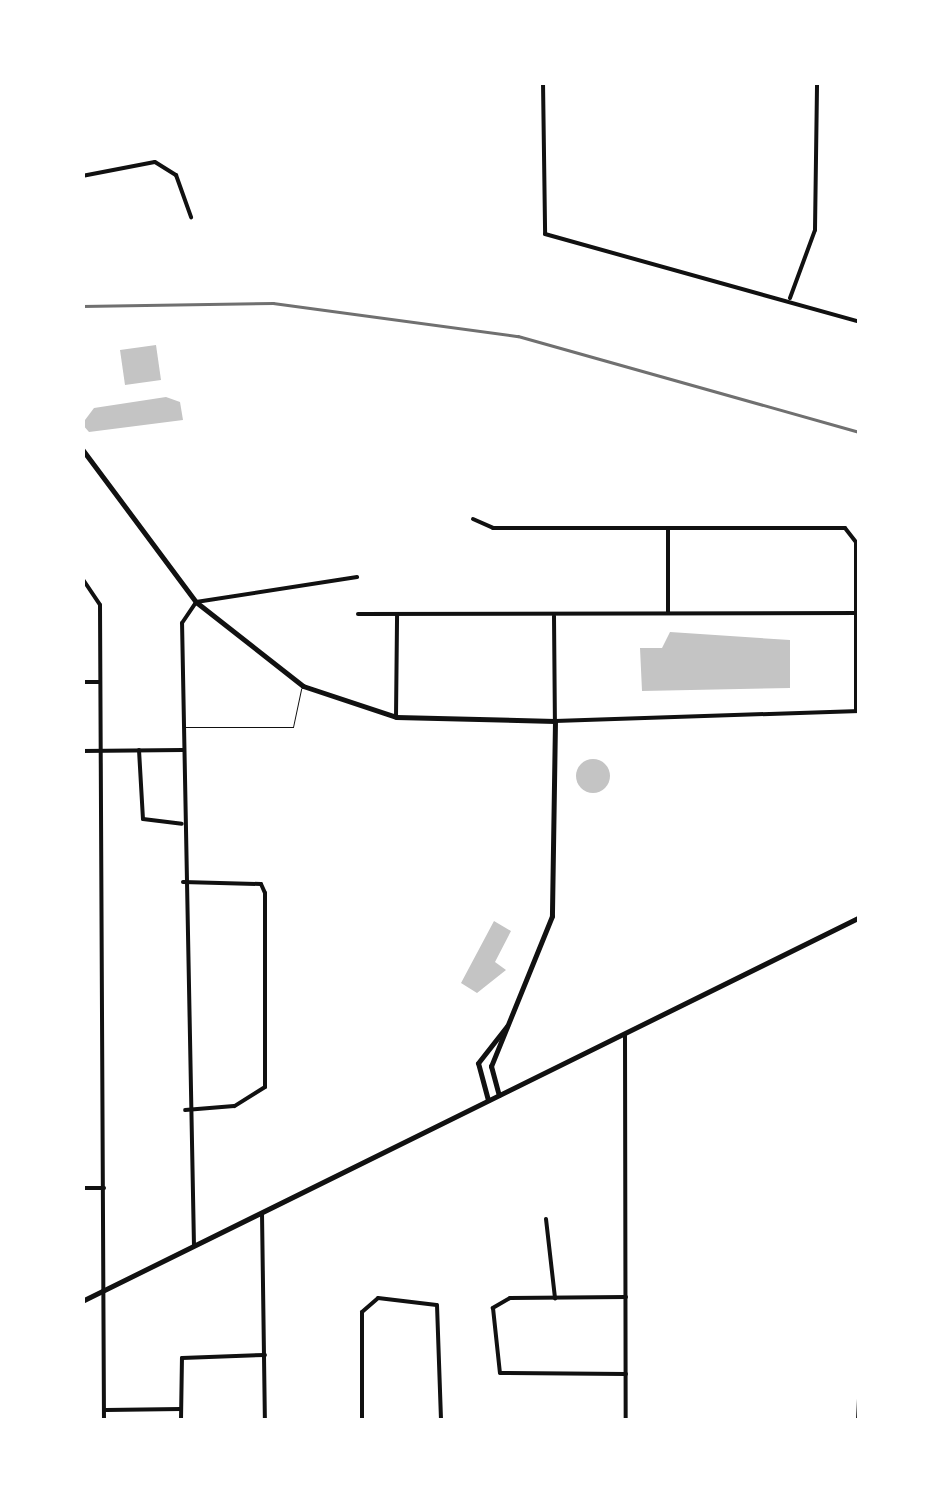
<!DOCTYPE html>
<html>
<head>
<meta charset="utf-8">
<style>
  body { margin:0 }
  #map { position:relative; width:942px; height:1503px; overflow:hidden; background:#fff; font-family:"Asap Condensed",sans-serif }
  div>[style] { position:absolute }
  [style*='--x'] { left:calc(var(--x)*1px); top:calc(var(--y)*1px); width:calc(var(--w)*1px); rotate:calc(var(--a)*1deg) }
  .building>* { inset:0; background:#c4c4c4 }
  .round { border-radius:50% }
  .service>* { height:1px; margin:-0.5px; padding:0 0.5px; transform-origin:0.5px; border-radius:0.5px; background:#111 }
  .minor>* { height:4px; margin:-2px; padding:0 2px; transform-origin:2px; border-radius:2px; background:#111 }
  .tertiary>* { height:4px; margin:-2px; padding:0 2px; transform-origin:2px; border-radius:2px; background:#111 }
  .secondary>* { height:5px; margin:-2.5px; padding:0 2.5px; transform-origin:2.5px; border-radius:2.5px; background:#111 }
  .rail>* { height:2.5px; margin:-1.25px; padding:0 1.25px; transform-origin:1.25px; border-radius:1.25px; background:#707070 }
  span { translate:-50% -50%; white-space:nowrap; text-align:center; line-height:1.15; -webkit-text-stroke:9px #fff; paint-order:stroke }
  .frame { position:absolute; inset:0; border:85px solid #fff; pointer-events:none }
</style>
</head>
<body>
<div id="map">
  <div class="building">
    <i style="clip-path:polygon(156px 345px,161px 380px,125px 385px,120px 350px)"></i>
    <i style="clip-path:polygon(166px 397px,180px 402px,183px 420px,89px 432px,82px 424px,94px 408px)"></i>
    <i style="clip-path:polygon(670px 632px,790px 640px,790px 688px,642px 691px,640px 648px,662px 648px)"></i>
    <i class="round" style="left:576px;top:759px;width:34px;height:34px"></i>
    <i style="clip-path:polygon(494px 921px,511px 931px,495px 962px,506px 970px,477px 993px,461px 983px)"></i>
  </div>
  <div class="service">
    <i style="--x:184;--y:727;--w:109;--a:0"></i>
    <i style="--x:293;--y:727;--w:39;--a:-78"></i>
  </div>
  <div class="minor">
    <i style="--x:543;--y:82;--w:152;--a:89.2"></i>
    <i style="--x:545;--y:234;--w:327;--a:15.6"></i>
    <i style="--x:82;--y:176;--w:74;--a:-10.9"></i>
    <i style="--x:155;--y:162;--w:25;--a:32"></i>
    <i style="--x:176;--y:175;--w:45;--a:70.3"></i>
    <i style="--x:790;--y:298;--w:72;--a:-69.8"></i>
    <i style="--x:815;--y:230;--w:148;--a:-89.2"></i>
    <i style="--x:473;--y:519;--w:22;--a:24"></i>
    <i style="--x:493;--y:528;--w:352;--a:0"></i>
    <i style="--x:845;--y:528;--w:18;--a:52"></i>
    <i style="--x:856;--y:542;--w:169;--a:90"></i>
    <i style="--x:82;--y:578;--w:32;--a:56"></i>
    <i style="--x:100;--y:605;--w:815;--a:89.72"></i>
    <i style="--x:668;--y:613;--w:85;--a:-90"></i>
    <i style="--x:358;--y:614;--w:502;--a:-0.11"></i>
    <i style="--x:554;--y:616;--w:105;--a:89.5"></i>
    <i style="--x:82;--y:682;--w:17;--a:0"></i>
    <i style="--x:396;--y:717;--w:103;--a:-89.4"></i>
    <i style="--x:139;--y:750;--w:69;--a:86.7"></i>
    <i style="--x:143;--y:819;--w:39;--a:7"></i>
    <i style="--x:82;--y:751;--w:101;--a:-0.6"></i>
    <i style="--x:183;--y:882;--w:78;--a:1.5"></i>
    <i style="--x:261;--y:884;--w:10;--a:66"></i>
    <i style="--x:265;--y:893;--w:194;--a:90"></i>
    <i style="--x:265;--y:1087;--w:36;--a:148"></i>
    <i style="--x:234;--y:1106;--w:49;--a:175.3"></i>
    <i style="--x:82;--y:1188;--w:22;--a:0"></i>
    <i style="--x:262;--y:1213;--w:207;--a:89.2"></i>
    <i style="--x:546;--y:1219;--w:80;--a:83.5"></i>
    <i style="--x:194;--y:1246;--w:623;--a:-91.1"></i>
    <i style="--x:182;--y:623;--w:25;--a:-56"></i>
    <i style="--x:196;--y:602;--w:163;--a:-8.8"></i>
    <i style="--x:626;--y:1297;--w:116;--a:179.5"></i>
    <i style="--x:510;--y:1298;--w:20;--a:150"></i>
    <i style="--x:493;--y:1308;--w:65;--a:83.9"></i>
    <i style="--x:500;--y:1373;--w:126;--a:0.5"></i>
    <i style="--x:106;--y:1410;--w:75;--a:-0.8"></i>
    <i style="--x:181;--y:1420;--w:62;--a:-89.1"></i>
    <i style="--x:182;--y:1358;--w:83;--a:-2.1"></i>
    <i style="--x:362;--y:1420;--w:108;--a:-90"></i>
    <i style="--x:362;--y:1312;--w:21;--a:-41"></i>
    <i style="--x:378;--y:1298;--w:59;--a:6.8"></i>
    <i style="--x:437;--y:1305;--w:115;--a:88"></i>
    <i style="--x:858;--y:1420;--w:42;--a:-87.3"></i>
  </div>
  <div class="tertiary">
    <i style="--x:555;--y:721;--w:305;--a:-1.9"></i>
    <i style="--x:625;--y:1035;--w:385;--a:89.9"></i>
  </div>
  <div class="secondary">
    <i style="--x:82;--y:449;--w:191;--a:53.3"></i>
    <i style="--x:196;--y:602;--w:136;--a:38.1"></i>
    <i style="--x:303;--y:686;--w:98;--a:18.4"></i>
    <i style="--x:396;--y:717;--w:159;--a:1.4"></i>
    <i style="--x:555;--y:721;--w:195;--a:90.9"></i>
    <i style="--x:552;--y:916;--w:162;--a:112.1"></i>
    <i style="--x:491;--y:1066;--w:30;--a:75"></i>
    <i style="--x:488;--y:1100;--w:38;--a:-105"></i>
    <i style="--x:478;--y:1063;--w:47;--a:-51.9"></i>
    <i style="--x:82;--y:1301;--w:868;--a:-26.27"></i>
  </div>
  <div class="rail">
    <i style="--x:82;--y:306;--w:191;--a:-0.9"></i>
    <i style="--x:273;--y:303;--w:247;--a:7.7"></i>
    <i style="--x:518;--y:336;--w:355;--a:15.7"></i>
  </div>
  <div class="frame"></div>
</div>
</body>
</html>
